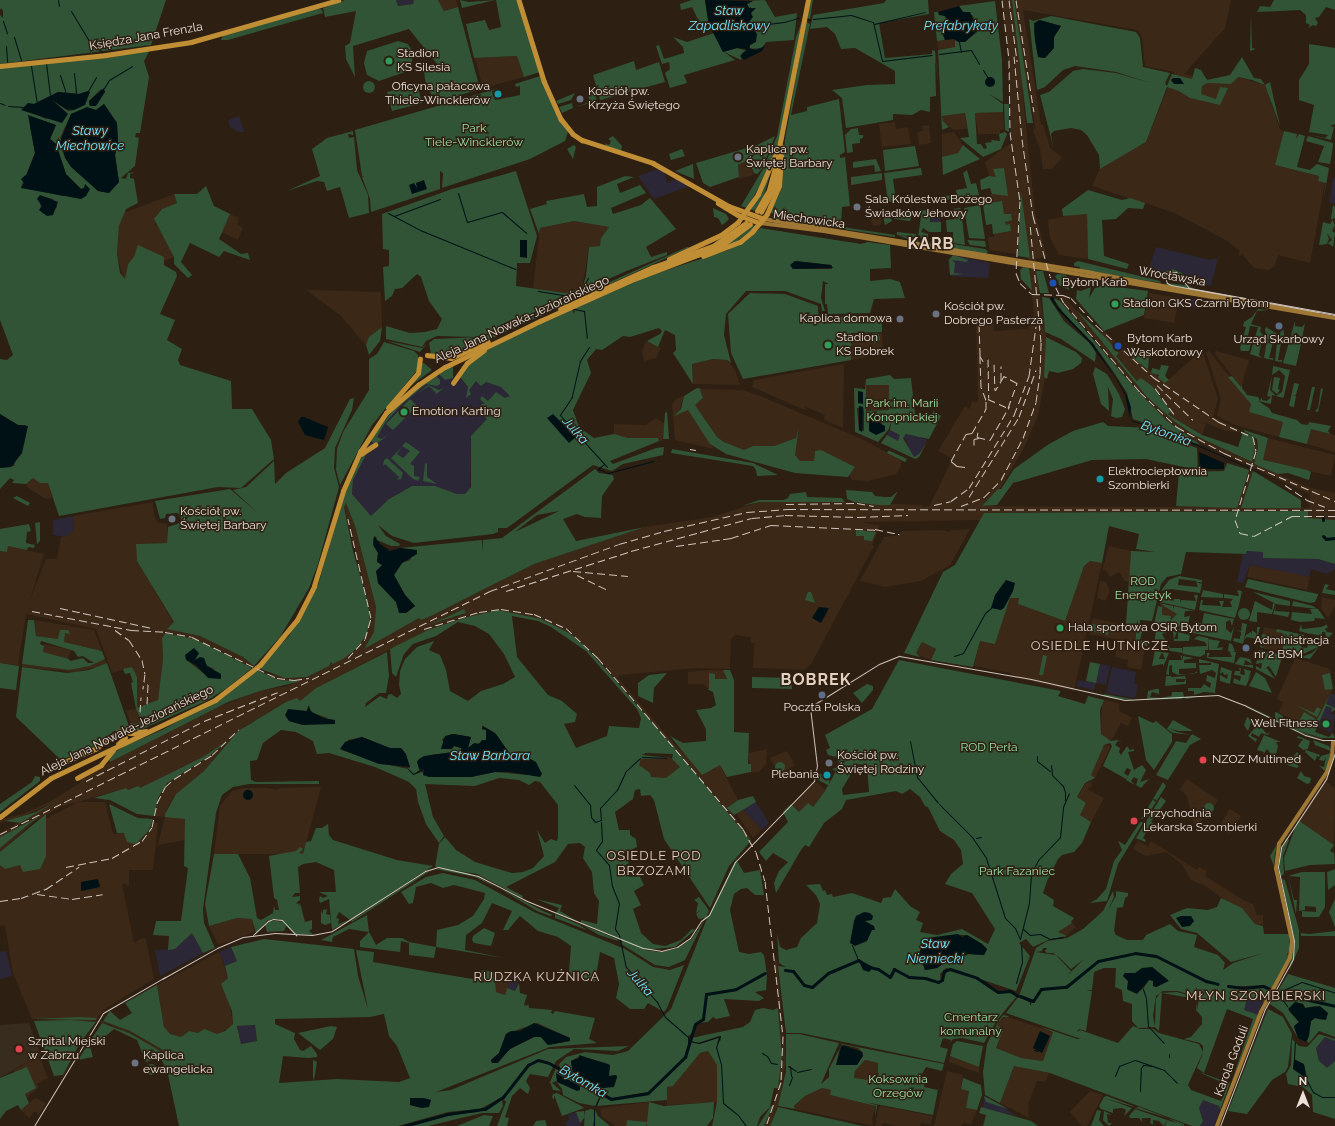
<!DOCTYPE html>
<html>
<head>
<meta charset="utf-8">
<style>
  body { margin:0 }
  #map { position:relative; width:1335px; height:1126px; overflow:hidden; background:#2e1f13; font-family:Raleway,sans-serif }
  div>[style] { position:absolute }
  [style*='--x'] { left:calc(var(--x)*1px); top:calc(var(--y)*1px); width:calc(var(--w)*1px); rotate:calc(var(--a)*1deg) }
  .commercial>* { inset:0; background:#2c2737 }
  .built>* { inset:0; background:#3c2816 }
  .round { border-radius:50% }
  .medical>* { inset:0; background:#372c1d }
  .green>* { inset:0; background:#305435 }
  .water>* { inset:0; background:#001116 }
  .stream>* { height:1px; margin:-0.5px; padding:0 0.5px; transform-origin:0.5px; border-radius:0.5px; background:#001116 }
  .river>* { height:3px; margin:-1.5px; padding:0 1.5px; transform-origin:1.5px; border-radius:1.5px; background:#001116 }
  .secondary>* { height:3.5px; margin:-1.75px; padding:0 1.75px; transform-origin:1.75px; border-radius:1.75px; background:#9e7735 }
  .primary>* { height:4.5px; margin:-2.25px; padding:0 2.25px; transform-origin:2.25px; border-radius:2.25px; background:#c08e34 }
  .tram>* { height:1px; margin:-0.5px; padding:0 0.5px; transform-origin:0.5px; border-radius:0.5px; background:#cfc4bc }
  .rail>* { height:1px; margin-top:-0.5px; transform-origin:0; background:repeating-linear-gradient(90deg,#cfc4bc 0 8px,transparent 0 12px) }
  .dots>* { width:11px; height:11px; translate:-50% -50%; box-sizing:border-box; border:2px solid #2e1f13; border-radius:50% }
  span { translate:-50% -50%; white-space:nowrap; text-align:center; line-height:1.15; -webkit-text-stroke:3px #2e1f13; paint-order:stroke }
  .street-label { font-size:12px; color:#ebe1d9 }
  .poi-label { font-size:12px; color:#ebe1d9 }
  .left { translate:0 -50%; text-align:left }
  .right { translate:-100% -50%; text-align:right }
  .park-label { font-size:12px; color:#9ae0a2 }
  .water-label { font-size:13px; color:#70e7ff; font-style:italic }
  .neighbourhood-label { font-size:13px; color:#e4d0bf; letter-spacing:1px }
  .district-label { font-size:16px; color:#e4d0bf; font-weight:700; letter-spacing:1px }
  .north { position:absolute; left:1283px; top:1074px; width:40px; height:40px; -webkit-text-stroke:3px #2e1f13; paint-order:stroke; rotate:0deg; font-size:11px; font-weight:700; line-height:16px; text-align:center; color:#ebe1d9 }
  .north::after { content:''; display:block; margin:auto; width:14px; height:18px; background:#ebe1d9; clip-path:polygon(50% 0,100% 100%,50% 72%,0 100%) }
</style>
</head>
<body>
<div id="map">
  <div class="commercial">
    <i style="clip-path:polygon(396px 0,414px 0,413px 4px,398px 6px)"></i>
    <i style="clip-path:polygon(239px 116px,244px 132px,238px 132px,230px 127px,228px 120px)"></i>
    <i style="clip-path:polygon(658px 169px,664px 172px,667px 183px,677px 179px,689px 186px,654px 199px,638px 176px)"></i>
    <i style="clip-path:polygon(1333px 178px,1335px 178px,1335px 204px,1329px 202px)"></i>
    <i style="clip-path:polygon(940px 209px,941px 222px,930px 222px,928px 210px)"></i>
    <i style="clip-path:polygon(1156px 247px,1210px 260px,1218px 258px,1211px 286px,1188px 281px,1182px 273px,1174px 269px,1163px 274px,1147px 274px)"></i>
    <i style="clip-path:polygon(953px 255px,990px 263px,988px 278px,950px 276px,948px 260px)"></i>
    <i style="clip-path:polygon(1181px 297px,1198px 299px,1197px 308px,1181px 306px)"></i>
    <i style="clip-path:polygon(438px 373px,452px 379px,457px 374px,468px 387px,471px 387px,479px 378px,509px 389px,510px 396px,471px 436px,470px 490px,465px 494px,457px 494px,435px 486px,412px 486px,390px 498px,371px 516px,352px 494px,353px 480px,367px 453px,365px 447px,379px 425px,399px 402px)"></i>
    <i style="clip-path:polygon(890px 430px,901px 435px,898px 442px,887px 435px)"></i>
    <i style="clip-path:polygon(906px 434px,914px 436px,915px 434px,927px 440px,919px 455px,915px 457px,911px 456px,906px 440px,903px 438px)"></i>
    <i style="clip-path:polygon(73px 516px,74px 530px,65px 537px,53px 535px,53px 520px)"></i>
    <i style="clip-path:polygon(1246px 551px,1263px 552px,1263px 558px,1318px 559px,1335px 564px,1335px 569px,1327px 574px,1311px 569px,1309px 577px,1250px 565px,1243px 583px,1237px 582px,1243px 554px)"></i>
    <i style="clip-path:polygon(1100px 664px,1110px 666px,1106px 685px,1096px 683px,1094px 690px,1076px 686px,1078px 680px,1096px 683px)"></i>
    <i style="clip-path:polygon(1112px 667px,1136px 672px,1134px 683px,1138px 685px,1135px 698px,1106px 693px)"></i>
    <i style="clip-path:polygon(1331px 693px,1335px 695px,1335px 708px,1326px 704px)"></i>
    <i style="clip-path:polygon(1326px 706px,1332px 708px,1330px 713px,1335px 715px,1332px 733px,1316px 726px)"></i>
    <i style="clip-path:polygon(756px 802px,769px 823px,762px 830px,742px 809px)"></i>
    <i style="clip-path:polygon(192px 933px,203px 953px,160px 976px,155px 950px,175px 949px)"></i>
    <i style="clip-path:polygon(231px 947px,237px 961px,225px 966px,219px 952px)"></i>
    <i style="clip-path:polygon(6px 951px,12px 976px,0 979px,0 952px)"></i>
    <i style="clip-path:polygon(511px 976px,523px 980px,518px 982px,515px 991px,507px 988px)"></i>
    <i style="clip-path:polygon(1253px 997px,1265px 999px,1257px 1015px,1254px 1016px,1243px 1010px,1248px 998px)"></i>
    <i style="clip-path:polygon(255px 1025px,257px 1041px,241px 1044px,237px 1026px)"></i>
    <i style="clip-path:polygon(1325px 1037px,1335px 1041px,1335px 1061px,1327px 1069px,1319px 1061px,1316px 1048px)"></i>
    <i style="clip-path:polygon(984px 1096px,999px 1104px,1016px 1116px,983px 1108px)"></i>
    <i style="clip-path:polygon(1203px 1099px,1219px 1106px,1220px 1110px,1214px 1126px,1200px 1126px,1203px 1120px,1199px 1108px)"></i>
    <i style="clip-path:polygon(576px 1112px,581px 1126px,567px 1126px,565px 1123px,569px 1120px,568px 1115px)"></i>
  </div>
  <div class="built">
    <i style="clip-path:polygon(438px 0,456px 0,458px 7px,444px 11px)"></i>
    <i style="clip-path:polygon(evenodd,1001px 0,1231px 0,1225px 28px,1184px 74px,1213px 80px,1238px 77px,1265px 85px,1280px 129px,1284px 133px,1275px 165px,1319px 176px,1318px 181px,1325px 182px,1310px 263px,1278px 255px,1274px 267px,1268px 270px,1254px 268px,1242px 254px,1238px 257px,1240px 251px,1227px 241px,1175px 213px,1092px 186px,1100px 169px,1146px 142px,1174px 72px,1145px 66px,1142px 38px,1138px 30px,1023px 10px,1041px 125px,1043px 124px,1050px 148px,1062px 158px,1052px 169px,1043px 169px,1040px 148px,1033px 131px,1035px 126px,1028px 85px,1022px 87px,1035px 213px,1047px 257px,1035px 259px,1040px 291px,1037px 294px,1040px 297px,1046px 335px,1047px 367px,1038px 416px,1024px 448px,1001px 487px,982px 506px,1178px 507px,1248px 477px,1249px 470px,1253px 471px,1241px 508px,1309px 508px,1310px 494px,1194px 440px,1167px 421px,1133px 386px,1059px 296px,1064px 296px,1147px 397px,1175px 422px,1194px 435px,1251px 462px,1247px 434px,1243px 432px,1253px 434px,1258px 448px,1254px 464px,1311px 488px,1335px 493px,1335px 520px,1308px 518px,1308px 511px,1061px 512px,984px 513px,980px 520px,862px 522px,880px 526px,872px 545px,874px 546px,811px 664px,804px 670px,753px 668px,754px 643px,751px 643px,750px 637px,735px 635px,731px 639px,730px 669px,694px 668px,620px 675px,617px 677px,678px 748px,720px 765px,738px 800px,728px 808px,752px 840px,750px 842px,675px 748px,584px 645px,569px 633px,541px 619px,498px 610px,428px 630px,316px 688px,300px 701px,286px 702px,245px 726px,228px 741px,204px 771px,176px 794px,169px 805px,165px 814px,185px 819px,185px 840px,158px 845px,165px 817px,154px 816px,158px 798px,173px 778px,208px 757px,227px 740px,203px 757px,140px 788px,128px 790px,126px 788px,60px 807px,36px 820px,0 852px,0 848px,36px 819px,0 837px,0 833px,56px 802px,16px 819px,0 823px,0 820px,25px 813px,51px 801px,80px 783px,81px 778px,200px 714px,260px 691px,287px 686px,299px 681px,279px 680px,257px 670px,258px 668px,270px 674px,302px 678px,316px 673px,357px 648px,367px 634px,370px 621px,368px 603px,344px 506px,346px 502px,355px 526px,376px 607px,374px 632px,365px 648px,419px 618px,421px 620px,431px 616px,534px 564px,645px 527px,712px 517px,759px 502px,845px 502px,922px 505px,923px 507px,929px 507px,950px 464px,951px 458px,938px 451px,965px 406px,970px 409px,972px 401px,976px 403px,978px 401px,976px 320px,993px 319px,994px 331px,1029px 329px,1028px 316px,1034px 316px,1021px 191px,1018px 256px,1016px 254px,989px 250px,988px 237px,994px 237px,988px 195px,998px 192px,990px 178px,985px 162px,1011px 143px,1008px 53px,1001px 0,464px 609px,466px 614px,433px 623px,464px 609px)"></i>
    <i style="clip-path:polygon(954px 39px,956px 47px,938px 49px,937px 41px)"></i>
    <i style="clip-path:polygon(517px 56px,524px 77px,483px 88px,475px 58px)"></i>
    <i style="clip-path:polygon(985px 112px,1003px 112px,1004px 129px,1000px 130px,1000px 134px,978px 134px,975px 113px)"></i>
    <i style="clip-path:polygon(965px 113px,967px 129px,953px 130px,943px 121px,942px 116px)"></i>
    <i style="clip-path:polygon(895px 122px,896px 129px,908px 127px,911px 144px,882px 147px,879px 124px)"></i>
    <i style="clip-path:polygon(929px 125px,931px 143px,919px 145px,917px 132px,923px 131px,922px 126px)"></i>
    <i style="clip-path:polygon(954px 132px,963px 145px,958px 153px,942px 157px,942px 134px)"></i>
    <i style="clip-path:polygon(749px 160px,753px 175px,739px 179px,738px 165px)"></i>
    <i style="clip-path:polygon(174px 194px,177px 203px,162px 209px,155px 224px,164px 234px,174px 257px,164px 261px,164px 257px,134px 257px,128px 264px,125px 279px,123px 278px,117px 254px,119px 226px,125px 210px,126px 212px)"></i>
    <i style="clip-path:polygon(230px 214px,239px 218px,237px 224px,243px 228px,238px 240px,222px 232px)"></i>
    <i style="clip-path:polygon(1074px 214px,1087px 214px,1088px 259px,1059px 255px,1050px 238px,1048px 220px)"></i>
    <i class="round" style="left:870.5px;top:214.5px;width:11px;height:11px"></i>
    <i style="clip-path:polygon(574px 221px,609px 227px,601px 238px,601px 246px,589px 247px,582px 289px,565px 293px,533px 289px,540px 228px)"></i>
    <i style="clip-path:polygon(306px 290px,381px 292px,382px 327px,366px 345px,340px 315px)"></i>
    <i style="clip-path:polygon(1149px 293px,1179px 298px,1174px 323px,1144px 318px)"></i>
    <i style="clip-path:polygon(1104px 331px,1148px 370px,1167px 381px,1202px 350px,1218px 399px,1213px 417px,1240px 430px,1240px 432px,1227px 431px,1206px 423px,1202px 435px,1172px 417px,1168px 414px,1171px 411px,1155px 391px,1138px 381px,1116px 356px,1119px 353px,1101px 334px)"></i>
    <i style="clip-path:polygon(882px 333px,883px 354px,851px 360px,850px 334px)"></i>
    <i style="clip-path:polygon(646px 341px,661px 348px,656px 358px,644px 361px,642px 351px)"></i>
    <i style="clip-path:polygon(1209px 351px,1251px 404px,1249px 412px,1283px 422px,1279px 437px,1235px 425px,1217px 416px,1221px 399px,1206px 352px)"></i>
    <i style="clip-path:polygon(1216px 351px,1249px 360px,1241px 387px,1215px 354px)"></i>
    <i style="clip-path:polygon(713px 359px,727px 360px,735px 370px,740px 385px,693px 384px,692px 364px)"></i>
    <i style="clip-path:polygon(844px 364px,843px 428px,827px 421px,824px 419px,825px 415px,804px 406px,807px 411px,752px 387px,754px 380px)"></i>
    <i style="clip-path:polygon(866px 385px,889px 385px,889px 410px,866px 411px)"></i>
    <i style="clip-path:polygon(702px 389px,743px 390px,760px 396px,864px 440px,902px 461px,900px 468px,896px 474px,868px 481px,852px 480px,849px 475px,855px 468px,821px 450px,815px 451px,814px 461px,800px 461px,795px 455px,795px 441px,798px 440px,799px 429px,796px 438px,774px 446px,753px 446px,744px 450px,728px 444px,717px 437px,694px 405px,703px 399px,700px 390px)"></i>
    <i style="clip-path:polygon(684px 396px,678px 414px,688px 410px,714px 449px,675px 440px,672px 405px,676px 399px)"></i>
    <i style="clip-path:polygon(656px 418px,665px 424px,662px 441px,659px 441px,658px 438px,628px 438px,614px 434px,614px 424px,646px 425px)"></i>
    <i style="clip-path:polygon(1311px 429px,1335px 435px,1335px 452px,1307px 444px)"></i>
    <i style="clip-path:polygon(1268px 438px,1335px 455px,1331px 476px,1263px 460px)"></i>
    <i style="clip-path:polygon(33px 478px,40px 483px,48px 483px,52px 497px,46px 499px,28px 488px,26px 484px)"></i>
    <i style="clip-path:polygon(153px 502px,154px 515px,158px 523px,167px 524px,167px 543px,136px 544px,137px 561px,179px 632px,200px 636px,243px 657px,254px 666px,252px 668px,197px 640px,162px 638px,163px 659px,158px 700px,151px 719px,132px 729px,126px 710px,137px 709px,132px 667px,112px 673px,96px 629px,26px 614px,18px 665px,0 663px,0 551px,7px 552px,8px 546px,44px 554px,30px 600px,46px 559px,57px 559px,61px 537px,65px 537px,74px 530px,73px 516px)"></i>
    <i style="clip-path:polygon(970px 529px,950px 565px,921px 581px,885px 587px,860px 581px,884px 537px,900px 535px,901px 531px,941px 530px,950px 532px,951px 530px)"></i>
    <i style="clip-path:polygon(1109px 546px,1131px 551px,1129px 582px,1125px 581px,1119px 572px,1110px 577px,1106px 570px,1102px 571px)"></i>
    <i style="clip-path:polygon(1090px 561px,1102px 563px,1074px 691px,1012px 677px,1011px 673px,974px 666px,980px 641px,995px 643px,1010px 598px,1019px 598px,1018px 604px,1056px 618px,1074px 593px,1084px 566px)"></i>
    <i style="clip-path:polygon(1250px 565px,1310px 577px,1307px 590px,1247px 577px)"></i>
    <i style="clip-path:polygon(1100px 581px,1106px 582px,1110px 591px,1105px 601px,1097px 598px)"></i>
    <i style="clip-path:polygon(1322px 597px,1335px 600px,1335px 606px,1328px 618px,1321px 608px)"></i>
    <i style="clip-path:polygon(1161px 605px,1181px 610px,1177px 627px,1158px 623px)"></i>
    <i style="clip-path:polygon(1093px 618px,1138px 628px,1135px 643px,1089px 634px)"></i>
    <i style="clip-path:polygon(34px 620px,94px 630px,102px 651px,63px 642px,65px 630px,60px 630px,59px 639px,36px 636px)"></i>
    <i style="clip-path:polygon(1264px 627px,1304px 635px,1299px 656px,1260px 647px)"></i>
    <i style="clip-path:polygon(922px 642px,937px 650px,931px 660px,916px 654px)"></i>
    <i style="clip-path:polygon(1118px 642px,1145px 648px,1141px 670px,1127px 667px,1128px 660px,1115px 657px)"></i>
    <i style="clip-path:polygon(44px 644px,71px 650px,68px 659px,42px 652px)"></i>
    <i style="clip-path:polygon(1295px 658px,1330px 669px,1333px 688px,1317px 720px,1298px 723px,1279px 712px,1283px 702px,1277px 699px)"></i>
    <i style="clip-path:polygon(105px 659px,107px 663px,101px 666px,75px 672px,22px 667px,22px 664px,69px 670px,90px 666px)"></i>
    <i style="clip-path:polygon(709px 670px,723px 670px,727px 680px,715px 679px,709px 689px,703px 684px,688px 684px,688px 672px)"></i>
    <i style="clip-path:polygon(1102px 699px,1119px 704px,1119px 711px,1132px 718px,1128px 726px,1121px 723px,1111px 741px,1101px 734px)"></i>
    <i style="clip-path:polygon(1104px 745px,1111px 746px,1095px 778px,1090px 775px)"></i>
    <i style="clip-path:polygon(767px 749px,766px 764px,759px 772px,751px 772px,748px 753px)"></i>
    <i style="clip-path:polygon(787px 751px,795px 765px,786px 771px,789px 777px,783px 781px,770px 758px)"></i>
    <i style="clip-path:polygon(642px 758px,671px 758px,680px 767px,666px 779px,651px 777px,638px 764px)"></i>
    <i style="clip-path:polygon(1187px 779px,1218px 800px,1208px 816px,1194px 826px,1187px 796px,1180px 789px)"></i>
    <i style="clip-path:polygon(1326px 781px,1335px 789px,1334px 845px,1298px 820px)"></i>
    <i style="clip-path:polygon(816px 782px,826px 790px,804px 817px,793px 805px)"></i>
    <i style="clip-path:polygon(1091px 782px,1092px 786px,1087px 789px,1104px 798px,1091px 822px,1080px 815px,1077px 798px,1086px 783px)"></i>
    <i style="clip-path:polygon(321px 787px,303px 854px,214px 854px,220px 806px,232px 791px,243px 788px,268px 788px,277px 790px,279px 788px)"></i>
    <i style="clip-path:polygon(78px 802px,105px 802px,113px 834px,124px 833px,135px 844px,144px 837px,152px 822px,158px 823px,153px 870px,129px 870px,129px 887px,125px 883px,122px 884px,134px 943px,142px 938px,146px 939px,154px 979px,106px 1008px,97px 1018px,32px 1019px,13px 973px,5px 925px,0 926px,0 865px,5px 869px,46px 856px,46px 819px)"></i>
    <i style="clip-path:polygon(742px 809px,762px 830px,753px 838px,736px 813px)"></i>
    <i style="clip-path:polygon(1230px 809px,1241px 816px,1230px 834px,1218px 828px)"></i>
    <i style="clip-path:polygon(1138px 841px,1148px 846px,1151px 841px,1197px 870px,1199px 867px,1207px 871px,1205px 876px,1245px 901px,1253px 904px,1257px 915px,1263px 915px,1263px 925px,1255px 924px,1242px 908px,1233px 906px,1201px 883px,1199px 884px,1190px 879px,1182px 864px,1166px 852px,1146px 856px,1133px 849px)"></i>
    <i style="clip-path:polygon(237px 918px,253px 919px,254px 932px,218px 945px,209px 926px)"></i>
    <i style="clip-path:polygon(1072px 923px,1076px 927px,1067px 935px,1059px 934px,1058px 932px)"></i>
    <i style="clip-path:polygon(219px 952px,228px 978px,221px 984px,229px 1000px,233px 1025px,217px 1035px,204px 1029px,198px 1033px,189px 1031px,181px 1037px,170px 1034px,164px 1027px,157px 985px)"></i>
    <i style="clip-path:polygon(777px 959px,786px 1061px,779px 1103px,770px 1126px,764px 1126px,776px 1096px,781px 1063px,782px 1043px,774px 960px)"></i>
    <i style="clip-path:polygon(498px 973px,511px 976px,505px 995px,496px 992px,494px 987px)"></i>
    <i style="clip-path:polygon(1005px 1016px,1053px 1032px,1043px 1061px,1021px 1058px,996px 1048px,1003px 1030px,997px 1025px)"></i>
    <i style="clip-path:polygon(80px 1019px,103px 1021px,123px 1028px,175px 1057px,173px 1059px,129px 1033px,108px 1024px,89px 1021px,34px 1020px)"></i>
    <i style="clip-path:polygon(708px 1051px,717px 1065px,717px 1102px,667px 1105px,667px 1087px,673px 1086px,700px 1053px)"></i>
    <i style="clip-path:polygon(32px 1056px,33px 1058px,39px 1056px,48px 1078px,37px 1084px,39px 1087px,26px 1098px,13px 1070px,22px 1066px,27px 1058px)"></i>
    <i style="clip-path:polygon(950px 1056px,979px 1067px,979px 1073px,949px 1062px)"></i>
    <i style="clip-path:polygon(865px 1060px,878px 1063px,878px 1081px,854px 1078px,855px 1071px)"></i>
    <i style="clip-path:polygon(1014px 1066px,1049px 1073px,1046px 1081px,1037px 1081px,1028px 1104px,1029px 1118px,1000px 1103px)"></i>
    <i style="clip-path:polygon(947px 1071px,963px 1075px,961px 1086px,969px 1091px,966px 1108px,977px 1110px,971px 1125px,964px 1122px,961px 1126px,934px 1126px)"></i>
    <i style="clip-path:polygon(822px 1088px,831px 1090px,830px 1095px,876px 1106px,872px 1118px,873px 1126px,795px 1109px,794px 1107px,805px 1096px)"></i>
    <i style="clip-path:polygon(1090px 1091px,1103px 1095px,1087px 1126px,1082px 1126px,1070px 1112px)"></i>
    <i style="clip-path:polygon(35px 1098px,46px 1103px,39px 1115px,35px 1111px,29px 1118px,21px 1110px)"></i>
    <i style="clip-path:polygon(649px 1102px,647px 1122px,627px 1120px,626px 1126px,615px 1126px,602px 1117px,600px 1112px,601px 1108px)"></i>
    <i style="clip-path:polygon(882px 1106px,933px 1116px,930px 1125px,921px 1123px,920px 1126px,896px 1126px,883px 1123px,882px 1126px,875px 1126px,879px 1107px)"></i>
  </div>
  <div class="medical">
    <i style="clip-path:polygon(29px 1023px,41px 1055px,27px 1057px,28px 1061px,0 1078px,0 1025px)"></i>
  </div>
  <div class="green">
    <i style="clip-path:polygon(0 0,166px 0,151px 45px,0 64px,0 15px,3px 18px,3px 11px,1px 8px,0 10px)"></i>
    <i style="clip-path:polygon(345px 0,396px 0,398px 6px,413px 4px,414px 0,438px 0,444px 11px,458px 7px,480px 89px,435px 103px,425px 80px,424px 70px,438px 65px,409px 29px,353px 46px,355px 77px,346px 59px,345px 46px,350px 43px,356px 11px,325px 17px,323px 8px)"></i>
    <i style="clip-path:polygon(460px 0,469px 2px,495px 0,462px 8px)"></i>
    <i style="clip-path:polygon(496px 0,517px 0,540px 72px,524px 77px,517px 56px,474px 58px,466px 24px,485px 20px,489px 30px,501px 27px)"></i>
    <i style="clip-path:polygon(692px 0,705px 0,708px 21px,700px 24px,692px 7px,681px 10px,680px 4px)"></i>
    <i style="clip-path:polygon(765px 0,775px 17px,797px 13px,794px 40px,766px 42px,762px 48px,750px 49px,750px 45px,755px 42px,755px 31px,749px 22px,751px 7px,749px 8px,747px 4px,751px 1px,746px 1px)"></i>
    <i style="clip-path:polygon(810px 0,813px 0,810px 19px,806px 18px)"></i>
    <i style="clip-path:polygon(886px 0,928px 0,929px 14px,879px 23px,885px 58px,932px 54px,932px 50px,935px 51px,938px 82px,935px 57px,936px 96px,930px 97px,930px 112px,921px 110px,912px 115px,893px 114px,893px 120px,846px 128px,842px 98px,832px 90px,867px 85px,895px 84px,895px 71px,855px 48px,841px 49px,835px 34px,827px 27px,810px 29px,813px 15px,884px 3px)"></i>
    <i style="clip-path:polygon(1012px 0,1014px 0,1033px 123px,1027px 123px)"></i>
    <i style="clip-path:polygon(1274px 0,1335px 0,1335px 10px,1326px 7px,1319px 17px,1315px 18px,1318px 23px,1316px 26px,1313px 25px,1308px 28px,1310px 25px,1306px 23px,1306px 15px,1300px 10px,1257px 12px,1260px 6px,1270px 7px)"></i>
    <i style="clip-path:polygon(995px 1px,1002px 60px,1003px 102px,989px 94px,1003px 104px,1003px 112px,975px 113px,977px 144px,981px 144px,984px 149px,987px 148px,985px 143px,992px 142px,991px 140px,1000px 141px,999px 134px,1005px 132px,1007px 134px,1001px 149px,983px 157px,960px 138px,969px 137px,965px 113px,942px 116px,943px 121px,949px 127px,942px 130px,938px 50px,955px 47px,955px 39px,959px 42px,965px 42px,977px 32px,973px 16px,967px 12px,963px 12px,959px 6px)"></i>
    <i style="clip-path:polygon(313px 9px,321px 9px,323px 13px,228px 40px,221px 40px,223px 35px,232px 32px)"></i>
    <i style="clip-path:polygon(934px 12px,938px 12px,946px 17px,946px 26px,942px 33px,945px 40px,937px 41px)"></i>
    <i style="clip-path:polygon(1251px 14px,1252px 48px,1256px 49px,1250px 51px)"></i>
    <i style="clip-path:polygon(evenodd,1051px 16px,1136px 32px,1140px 38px,1143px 67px,1170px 73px,1165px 83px,1167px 86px,1172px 74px,1192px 79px,1195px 68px,1201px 70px,1207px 80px,1230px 75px,1242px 57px,1254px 78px,1261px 79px,1265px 85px,1270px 82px,1280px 126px,1265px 85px,1252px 80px,1238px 77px,1231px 84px,1207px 83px,1202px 86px,1201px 94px,1216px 99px,1220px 87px,1228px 88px,1220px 105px,1190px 98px,1179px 91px,1167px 87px,1146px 142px,1100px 169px,1099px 155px,1087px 135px,1081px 130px,1071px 128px,1054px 131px,1051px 134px,1053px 146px,1040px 95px,1049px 92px,1073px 71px,1083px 69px,1116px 73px,1151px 83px,1116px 72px,1075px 66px,1063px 70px,1045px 87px,1037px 90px,1029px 19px,1033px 21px,1051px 16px,1038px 20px,1061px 26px,1054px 37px,1054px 47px,1045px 58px,1038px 57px,1035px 40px,1034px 29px,1038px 20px)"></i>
    <i style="clip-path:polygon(802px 21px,778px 145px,767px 173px,747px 208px,741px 206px,763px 169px,777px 136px,796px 37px)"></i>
    <i style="clip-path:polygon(806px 22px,810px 24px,791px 115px,807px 111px,807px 107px,839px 99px,845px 152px,840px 155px,840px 158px,845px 157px,850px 206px,842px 207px,841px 226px,770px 213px,781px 183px,785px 139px)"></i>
    <i style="clip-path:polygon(714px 33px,723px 52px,737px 48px,748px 51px,742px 53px,741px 60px,724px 52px,735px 60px,684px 75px,687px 83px,670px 88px,665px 73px,670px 69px,669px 62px,662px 64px,656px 46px,659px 45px,664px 59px,684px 53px,683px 47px,673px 37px,687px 42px)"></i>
    <i style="clip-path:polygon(398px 41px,408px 44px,413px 52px,411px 70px,379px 81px,367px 75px,364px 63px,367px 51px)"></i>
    <i style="clip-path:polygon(1309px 44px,1335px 48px,1335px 124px,1330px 126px,1334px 127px,1331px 140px,1306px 134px,1325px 138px,1328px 135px,1309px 132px,1314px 105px,1299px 100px,1299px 80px,1309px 64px)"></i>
    <i style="clip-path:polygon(evenodd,150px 50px,144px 61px,149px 77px,140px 133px,136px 133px,135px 137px,139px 138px,135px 166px,121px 178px,126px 179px,128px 173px,135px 172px,130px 174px,130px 178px,134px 179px,138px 203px,126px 209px,119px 226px,117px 254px,120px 273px,125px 279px,128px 264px,134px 257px,138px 245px,164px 257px,164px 265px,176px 272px,177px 276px,160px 314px,175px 320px,167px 340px,182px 349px,178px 360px,180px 365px,231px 381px,232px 409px,252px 409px,271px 440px,274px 459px,241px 488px,218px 487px,59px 516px,48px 483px,40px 483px,33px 478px,26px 484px,12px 483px,14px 480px,10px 478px,0 489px,0 468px,14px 466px,26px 425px,18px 425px,0 414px,0 359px,7px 360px,13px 355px,0 320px,0 67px,150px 50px,101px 89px,105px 92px,95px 105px,90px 106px,89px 101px,101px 89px,150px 50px,88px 91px,74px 110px,68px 111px,52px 100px,66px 112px,46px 119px,26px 110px,27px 105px,34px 104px,58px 92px,79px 94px,88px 91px,150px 50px,104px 104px,117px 123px,118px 144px,115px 155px,119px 182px,109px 193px,98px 191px,86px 179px,60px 138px,71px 114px,87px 108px,96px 110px,104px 104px,150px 50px,32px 117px,56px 125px,50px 139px,56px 144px,66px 174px,81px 189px,84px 188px,86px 195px,63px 196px,21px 187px,35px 153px,30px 126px,30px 118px,32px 117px,150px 50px,40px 196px,53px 199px,57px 207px,55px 209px,44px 214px,41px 211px,40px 196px)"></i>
    <i style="clip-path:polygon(634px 61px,636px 70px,659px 62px,665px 82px,600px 100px,593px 75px)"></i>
    <i style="clip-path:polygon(540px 76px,558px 117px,568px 132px,565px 141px,530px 159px,442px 188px,443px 173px,440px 171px,440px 189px,371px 212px,370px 199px,362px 177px,364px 176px,362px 176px,355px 130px,499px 88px,492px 91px,495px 100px,520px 95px,520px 86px,516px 87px,515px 84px)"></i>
    <i class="round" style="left:363px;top:81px;width:12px;height:12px"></i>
    <i style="clip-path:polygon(417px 84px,422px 103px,392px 111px,387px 92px)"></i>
    <i style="clip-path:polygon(575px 93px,571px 100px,558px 104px,556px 101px)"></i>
    <i style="clip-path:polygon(595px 93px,597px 101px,576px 107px,590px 102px,588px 95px)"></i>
    <i style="clip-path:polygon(572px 103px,573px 108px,562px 113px,559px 107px)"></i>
    <i style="clip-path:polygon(1004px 104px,1009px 104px,1009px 132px,1005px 130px)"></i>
    <i style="clip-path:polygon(858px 128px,859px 135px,863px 135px,863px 138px,860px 139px,860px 143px,852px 144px,853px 152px,847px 153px,845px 135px,851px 129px)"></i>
    <i style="clip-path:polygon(353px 131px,353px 135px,348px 134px,349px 138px,354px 137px,357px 170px,368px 195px,369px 213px,349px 218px,340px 187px,327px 191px,324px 182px,317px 181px,287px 191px,320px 176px,312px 149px,327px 138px)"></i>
    <i style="clip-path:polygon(1284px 131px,1297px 134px,1296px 139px,1299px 134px,1305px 136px,1297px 167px,1310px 170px,1317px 164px,1329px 168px,1327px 180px,1321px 210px,1326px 183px,1318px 181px,1319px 176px,1275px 165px)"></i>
    <i style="clip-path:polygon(613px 136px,622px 146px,621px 151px,606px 146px,605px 143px,609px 145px,611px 141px,608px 139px)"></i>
    <i style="clip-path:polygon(775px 136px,762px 169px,757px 174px,754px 173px,748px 160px,738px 165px,739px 177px,710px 187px,703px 183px,696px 163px,757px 145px)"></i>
    <i style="clip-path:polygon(1308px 136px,1333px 143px,1333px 146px,1330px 164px,1318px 162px,1324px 146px,1306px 141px)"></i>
    <i style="clip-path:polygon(574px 145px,576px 147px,573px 159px,567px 149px)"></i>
    <i style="clip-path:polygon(963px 145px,980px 159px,943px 175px,942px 157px,958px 153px)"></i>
    <i style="clip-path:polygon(915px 146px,919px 166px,885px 171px,883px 150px)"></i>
    <i style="clip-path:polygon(682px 149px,685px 156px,671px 160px,669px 154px)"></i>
    <i style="clip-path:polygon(876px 159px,881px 171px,875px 172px,874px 165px,853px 168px,853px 162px)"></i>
    <i style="clip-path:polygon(774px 160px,764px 196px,755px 211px,750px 209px,764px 186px)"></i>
    <i style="clip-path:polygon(693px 164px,694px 179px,675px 171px)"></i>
    <i style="clip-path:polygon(921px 168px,922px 175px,893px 179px,896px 201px,888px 202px,884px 173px)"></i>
    <i style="clip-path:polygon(1004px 168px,1008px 196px,992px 194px,990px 188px,981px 190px,980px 180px,989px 176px,996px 177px,993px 169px)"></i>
    <i style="clip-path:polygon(967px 170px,971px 184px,976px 183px,979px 195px,945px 200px,945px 196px,957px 195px,956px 190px,967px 188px,963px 173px)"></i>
    <i style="clip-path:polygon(516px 171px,537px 236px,530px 263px,517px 263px,516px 286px,565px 293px,582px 289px,586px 276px,589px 247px,600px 246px,601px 238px,609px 227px,574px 221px,540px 228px,539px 234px,530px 209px,547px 204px,546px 201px,584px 194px,587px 207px,597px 206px,597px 187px,625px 176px,634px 177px,617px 184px,620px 193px,640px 185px,646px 193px,611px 208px,613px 214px,641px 205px,650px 198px,676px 229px,646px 247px,651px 257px,667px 252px,667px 255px,624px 272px,487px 334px,474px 337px,437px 336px,426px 341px,422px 347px,386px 339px,386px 326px,410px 333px,425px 332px,437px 329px,442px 319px,429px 301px,421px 277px,417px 274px,402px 288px,395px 289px,392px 296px,385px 301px,383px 267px,389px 266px,389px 250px,383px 249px,382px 214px,452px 189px)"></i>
    <i style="clip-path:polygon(882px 173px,882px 180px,851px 185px,851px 177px)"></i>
    <i style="clip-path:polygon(206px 186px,214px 206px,230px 214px,219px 239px,241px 254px,248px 253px,250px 260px,224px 251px,219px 257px,190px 243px,181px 262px,192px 275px,188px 278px,174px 264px,174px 257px,154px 219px,162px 209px,177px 203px,174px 194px,197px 194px)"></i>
    <i style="clip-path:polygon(1088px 190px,1122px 200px,1130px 198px,1145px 203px,1143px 209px,1128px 208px,1116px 219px,1102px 220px,1104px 256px,1129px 264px,1127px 269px,1088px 259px,1087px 214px,1063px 216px,1062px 209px)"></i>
    <i style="clip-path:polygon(1021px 191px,1023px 207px,1030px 258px,1018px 256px)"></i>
    <i style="clip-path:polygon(1002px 201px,1004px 214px,1011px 214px,1012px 220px,1005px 222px,1006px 225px,1010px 224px,1011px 231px,993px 234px,992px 224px,986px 225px,983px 204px)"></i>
    <i style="clip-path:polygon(980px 205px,985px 239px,969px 238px,964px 208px)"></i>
    <i style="clip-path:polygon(1333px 205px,1335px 207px,1335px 218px,1332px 219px,1335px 225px,1332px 231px,1335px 233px,1333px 247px,1328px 243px,1332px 240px,1327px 233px,1329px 239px,1327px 244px,1319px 245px,1323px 222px,1330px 224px,1332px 221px,1331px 218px)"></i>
    <i style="clip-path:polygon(713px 208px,726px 214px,729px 219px,725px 223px,722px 225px,718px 218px,714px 217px)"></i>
    <i style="clip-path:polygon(960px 208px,961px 209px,965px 245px,948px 242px,947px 238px,953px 237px,953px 232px,947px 232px,946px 220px,954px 219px,953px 209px)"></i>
    <i style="clip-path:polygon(922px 210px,929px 211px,930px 222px,941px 222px,941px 232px,929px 232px,923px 228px,921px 232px,928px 234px,928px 239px,918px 237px)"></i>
    <i style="clip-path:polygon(909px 212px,912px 215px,910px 221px,894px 219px,895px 213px)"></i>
    <i style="clip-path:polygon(882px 213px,890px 213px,892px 221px,885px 225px)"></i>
    <i style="clip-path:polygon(771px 216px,895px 235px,895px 237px,775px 219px)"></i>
    <i style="clip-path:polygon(752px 225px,757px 226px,735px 243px,724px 246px)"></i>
    <i style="clip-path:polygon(evenodd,761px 228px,861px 244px,868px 242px,890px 245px,891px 268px,870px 269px,870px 281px,890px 279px,900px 282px,905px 298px,874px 299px,870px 313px,832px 314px,828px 314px,827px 304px,825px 304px,825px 284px,829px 284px,823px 281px,821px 298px,825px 311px,822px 311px,821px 304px,785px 291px,746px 291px,726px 314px,724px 335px,731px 363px,727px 360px,713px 359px,692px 364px,693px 384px,673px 353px,676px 350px,675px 335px,665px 330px,658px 347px,647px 341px,660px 334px,662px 331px,659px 328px,630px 337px,623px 336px,602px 350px,596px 349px,587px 360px,591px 373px,573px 410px,579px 427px,594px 438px,614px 434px,628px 438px,658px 438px,659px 441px,610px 461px,613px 464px,656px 448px,664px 447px,663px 455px,623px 464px,612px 471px,593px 465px,507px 528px,498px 528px,498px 532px,493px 534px,414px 543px,392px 536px,378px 525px,386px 536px,400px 544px,399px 546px,391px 546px,377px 540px,376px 536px,373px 539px,378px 553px,377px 560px,382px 565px,378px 583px,396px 602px,399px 610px,406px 613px,415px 606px,405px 595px,394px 575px,402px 563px,410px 560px,415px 550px,400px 548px,482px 540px,483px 553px,483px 540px,502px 538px,595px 469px,599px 473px,613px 475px,614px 479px,602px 496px,601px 518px,585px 517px,577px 514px,563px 519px,576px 541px,645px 527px,534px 564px,431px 616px,421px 620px,419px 618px,364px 649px,374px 632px,376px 607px,355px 526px,346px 503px,344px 507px,353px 551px,368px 603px,370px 621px,367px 634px,357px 648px,343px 659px,332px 664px,331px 662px,329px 666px,307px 677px,285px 678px,258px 668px,289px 636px,318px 585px,344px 495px,361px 456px,367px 453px,353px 480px,352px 494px,371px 516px,389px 499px,412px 486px,435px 486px,457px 494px,465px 494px,471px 487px,471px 436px,487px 419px,477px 409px,482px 404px,485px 404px,480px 399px,482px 396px,488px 401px,496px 392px,505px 398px,510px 396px,501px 387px,486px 382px,481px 386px,476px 381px,469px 390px,471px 394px,466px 398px,468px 387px,460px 377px,467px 365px,496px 344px,560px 314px,572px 309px,574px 314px,575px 308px,633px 281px,728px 250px,761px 228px,795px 261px,831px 265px,832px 269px,793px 269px,795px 261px,761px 228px,559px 511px,517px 531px,516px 531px,537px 515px,559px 511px)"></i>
    <i style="clip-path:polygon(897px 232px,916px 234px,916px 237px,897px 235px)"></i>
    <i style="clip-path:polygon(897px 235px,915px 238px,919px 242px,942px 243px,939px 246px,922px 244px)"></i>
    <i style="clip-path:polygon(967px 240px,985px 241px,986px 247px,970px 245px)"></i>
    <i style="clip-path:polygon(947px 243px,985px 249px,988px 251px,986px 255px,950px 248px)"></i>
    <i style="clip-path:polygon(687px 247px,690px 247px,593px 292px,570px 300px)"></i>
    <i style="clip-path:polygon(953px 255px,968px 260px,967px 262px,952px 260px,955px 263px,954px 273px,965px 274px,950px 275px,949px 260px)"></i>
    <i style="clip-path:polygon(1078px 261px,1160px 281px,1161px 283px,1079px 270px,1080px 267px,1074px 266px,1074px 263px)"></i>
    <i style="clip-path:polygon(1023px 267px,1029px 268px,1032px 291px,1021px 279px,1020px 270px)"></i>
    <i style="clip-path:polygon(1173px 269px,1182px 273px,1187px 278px,1188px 282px,1185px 282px,1185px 279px,1184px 282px,1162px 278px,1163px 272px)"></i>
    <i style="clip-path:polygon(1036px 271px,1043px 271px,1049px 293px,1040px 293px)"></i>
    <i style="clip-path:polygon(1058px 274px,1066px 275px,1069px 290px,1059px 285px,1055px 276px)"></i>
    <i style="clip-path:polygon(1165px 283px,1186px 285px,1198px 290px,1169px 286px)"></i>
    <i style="clip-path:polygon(1102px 285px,1148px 291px,1144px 315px,1104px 331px,1076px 299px,1077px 290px,1081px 291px,1091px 287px,1089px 298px,1095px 288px)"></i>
    <i style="clip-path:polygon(750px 293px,785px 294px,818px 306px,819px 327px,819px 317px,882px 316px,882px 332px,851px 333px,851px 360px,743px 379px,731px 353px,728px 314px)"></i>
    <i style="clip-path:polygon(1042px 297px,1049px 298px,1064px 321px,1092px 345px,1096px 353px,1095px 362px,1061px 339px,1045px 332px)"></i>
    <i style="clip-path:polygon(1053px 298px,1060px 301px,1133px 386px,1167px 421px,1201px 445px,1155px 431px,1154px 426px,1133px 419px,1127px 393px,1115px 374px,1093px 343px,1064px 314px)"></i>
    <i style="clip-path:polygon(565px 300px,569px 303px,471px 348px,450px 356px,431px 354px,429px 343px,434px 339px,483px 337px)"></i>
    <i style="clip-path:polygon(1258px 309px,1269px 310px,1257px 311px,1251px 324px,1261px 327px,1260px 331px,1266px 339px,1262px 339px,1259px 355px,1262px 358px,1250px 354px,1258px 327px,1250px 326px,1246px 345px,1251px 344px,1249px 351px,1241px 351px,1240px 348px,1246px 327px,1243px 326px,1244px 322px,1252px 317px)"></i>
    <i style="clip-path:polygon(1076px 310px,1107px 339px,1119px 353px,1116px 356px,1137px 381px,1141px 378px,1152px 386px,1171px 411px,1168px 414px,1172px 417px,1202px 435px,1238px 447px,1243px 432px,1253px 437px,1255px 448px,1252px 462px,1194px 435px,1175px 422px,1147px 397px)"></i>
    <i style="clip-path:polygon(1295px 321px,1295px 326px,1302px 327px,1305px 323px,1302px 339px,1297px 333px,1293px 334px,1302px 339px,1296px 366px,1283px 363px)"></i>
    <i style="clip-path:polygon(382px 327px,380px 341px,369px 355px,366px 345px,369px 337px)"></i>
    <i style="clip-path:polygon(1266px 327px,1279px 335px,1283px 328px,1286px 343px,1267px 339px,1265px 330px,1264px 332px)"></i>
    <i class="round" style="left:870px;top:333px;width:10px;height:10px"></i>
    <i style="clip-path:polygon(1046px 337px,1076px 352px,1082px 358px,1081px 363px,1073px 369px,1058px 373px,1049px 371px,1047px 379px,1044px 377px)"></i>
    <i style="clip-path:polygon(1267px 340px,1273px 342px,1269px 358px,1273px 358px,1273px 360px,1264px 358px)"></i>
    <i style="clip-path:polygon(387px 341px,422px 348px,427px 343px,420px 352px)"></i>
    <i style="clip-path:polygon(384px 342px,414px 351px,418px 355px,418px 369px,372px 425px,340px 485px,336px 470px,337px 449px,343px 432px,369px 390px,369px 359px,377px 354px)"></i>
    <i style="clip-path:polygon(1277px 343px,1281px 343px,1278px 360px,1282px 360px,1282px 362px,1275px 361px)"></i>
    <i style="clip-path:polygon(1128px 353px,1149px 356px,1148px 370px,1132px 357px)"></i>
    <i style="clip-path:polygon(424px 363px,432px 370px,409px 387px,422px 364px)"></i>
    <i style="clip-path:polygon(1161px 365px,1169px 366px,1165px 376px,1169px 380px,1165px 383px,1158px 378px,1159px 375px,1151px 373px,1152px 368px,1160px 370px)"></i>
    <i style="clip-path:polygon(449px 366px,453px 367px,453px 378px,445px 380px,438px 373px)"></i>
    <i style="clip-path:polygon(1273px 366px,1290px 370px,1284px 396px,1283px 398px,1272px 395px,1271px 404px,1258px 401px,1269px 408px,1272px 413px,1297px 420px,1301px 424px,1308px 425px,1309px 422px,1331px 426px,1328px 431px,1330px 434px,1311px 429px,1307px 444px,1279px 437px,1283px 422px,1249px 412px,1251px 404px,1228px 377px,1232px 376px,1241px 387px,1242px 384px,1242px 388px,1247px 395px,1258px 397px,1260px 401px,1262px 397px,1262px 400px,1267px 401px,1271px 397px,1267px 396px,1272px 376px,1270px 390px,1276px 396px,1282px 392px,1285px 376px,1279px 370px,1272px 375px)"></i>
    <i style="clip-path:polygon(1095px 367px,1107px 374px,1119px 394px,1125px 409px,1122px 417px,1116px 418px,1111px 416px,1113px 399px,1108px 387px,1109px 411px,1101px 404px,1093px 374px)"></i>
    <i style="clip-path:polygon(435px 374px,440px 380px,440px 384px,437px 386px,426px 384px,401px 405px,385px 423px,377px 437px,382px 439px,388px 434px,382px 440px,375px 444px,370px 440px,398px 404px)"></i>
    <i style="clip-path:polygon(evenodd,890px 375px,894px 379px,911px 378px,915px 414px,932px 414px,934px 411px,941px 416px,929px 439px,906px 434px,903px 438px,914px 457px,919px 454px,927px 442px,919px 457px,915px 459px,881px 443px,887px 435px,898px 441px,900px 435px,890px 430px,892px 419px,889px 429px,878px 442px,855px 432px,854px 388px,865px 389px,866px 379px,890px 375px,866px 385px,889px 385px,889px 410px,866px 411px,866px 385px,890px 375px,863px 407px,864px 412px,864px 431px,859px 430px,857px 408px,863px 407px,890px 375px,871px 413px,879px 415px,884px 431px,869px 431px,871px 413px)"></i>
    <i style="clip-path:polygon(1274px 377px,1280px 378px,1278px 389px,1280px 390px,1277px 394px,1272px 390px)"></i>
    <i style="clip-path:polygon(1294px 383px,1299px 384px,1296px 395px,1294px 395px,1296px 396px,1294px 407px,1289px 406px)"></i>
    <i style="clip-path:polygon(428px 385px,439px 390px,444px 388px,435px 395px,436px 393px,429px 386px,417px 394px)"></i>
    <i style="clip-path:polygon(1312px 387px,1315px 387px,1310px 410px,1307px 410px)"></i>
    <i style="clip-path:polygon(697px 388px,702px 389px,700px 390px,703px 398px,695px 405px,717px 437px,724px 442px,744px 450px,753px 446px,774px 446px,796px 438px,799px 427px,795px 455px,800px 461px,814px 461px,815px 451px,821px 450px,855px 467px,848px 477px,795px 473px,726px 454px,710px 444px,688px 410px,674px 416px,681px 409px,684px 396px)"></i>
    <i style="clip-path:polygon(1321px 388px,1323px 389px,1318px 412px,1315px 411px,1318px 408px)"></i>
    <i style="clip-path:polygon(354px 398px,352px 410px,335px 448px,334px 468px,339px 487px,318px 564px,309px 588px,280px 637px,254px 666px,243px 657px,200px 636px,167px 629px,174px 622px,137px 561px,136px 544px,167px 543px,168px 527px,183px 522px,178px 513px,166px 514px,165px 518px,160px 519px,155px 501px,230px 489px,259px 514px,233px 490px,246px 487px,274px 461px,275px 484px,286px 473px,325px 448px,350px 399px)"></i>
    <i style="clip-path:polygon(410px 399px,417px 406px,393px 430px,386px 424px)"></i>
    <i style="clip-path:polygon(667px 412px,669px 439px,663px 439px,665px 413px)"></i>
    <i style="clip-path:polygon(1103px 422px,1108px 426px,1152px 428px,1153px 433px,1197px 448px,1198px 470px,1146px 459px,1092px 460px,1013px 483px,997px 505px,982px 506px,998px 489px,1001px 489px,1014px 469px,1049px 444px,1073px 431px)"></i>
    <i style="clip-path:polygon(1244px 431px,1244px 430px,1268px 438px,1263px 460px,1307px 470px,1311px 472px,1309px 480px,1288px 473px,1278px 474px,1254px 464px,1258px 448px,1257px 439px)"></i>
    <i style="clip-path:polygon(406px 442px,420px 452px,410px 464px,414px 466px,414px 476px,420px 477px,418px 481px,413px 479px,391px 458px,402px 447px,397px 454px,403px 458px,410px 451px,402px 446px)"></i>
    <i style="clip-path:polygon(672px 449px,753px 463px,778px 475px,757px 476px,756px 470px,753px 466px,671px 453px)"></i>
    <i style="clip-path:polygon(888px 451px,890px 451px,907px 459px,905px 462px,887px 453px)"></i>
    <i style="clip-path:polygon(387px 458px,403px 473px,401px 479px,397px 480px,399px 477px,385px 464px,383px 466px,384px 460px)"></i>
    <i style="clip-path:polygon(427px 463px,427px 477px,437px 484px,423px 481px,425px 464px)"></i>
    <i style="clip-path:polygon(1227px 463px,1249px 470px,1237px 508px,1176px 506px,1179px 472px,1224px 471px)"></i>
    <i style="clip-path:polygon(1253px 471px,1301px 500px,1301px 508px,1241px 508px)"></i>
    <i style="clip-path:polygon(846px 490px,872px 492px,875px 496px,885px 497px,891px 497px,898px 491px,890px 505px,878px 505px,854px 502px,847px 499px)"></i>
    <i style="clip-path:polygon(806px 492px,807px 497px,842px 498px,845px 502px,759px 502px,742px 506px,759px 500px,784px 500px,788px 498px,790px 494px)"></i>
    <i style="clip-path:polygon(17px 496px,30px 503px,28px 506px,13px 498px)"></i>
    <i style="clip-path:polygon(1308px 511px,1308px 518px,1335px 520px,1335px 564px,1318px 559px,1263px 558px,1263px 552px,1247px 551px,1246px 554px,1186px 552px,1181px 574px,1167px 577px,1161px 584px,1152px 621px,1140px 620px,1140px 628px,1143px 628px,1140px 640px,1148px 642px,1147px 646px,1135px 643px,1138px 620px,1135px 626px,1126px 624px,1131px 551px,1155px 552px,1136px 549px,1139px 534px,1109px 526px,1102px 563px,1090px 561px,1084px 566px,1065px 621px,1018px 604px,1019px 598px,1010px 598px,995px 644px,980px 641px,973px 667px,931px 660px,936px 649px,922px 642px,916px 653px,920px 657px,904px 653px,943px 572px,955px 565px,984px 513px)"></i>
    <i style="clip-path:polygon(40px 522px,40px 541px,37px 544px,35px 523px)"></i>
    <i style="clip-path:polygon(29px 524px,31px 531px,27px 532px,26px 543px,35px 545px,34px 548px,28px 547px,27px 550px,8px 546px,7px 552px,0 551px,0 529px)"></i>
    <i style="clip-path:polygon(856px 530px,865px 531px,876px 532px,872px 541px,864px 540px,864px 536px,856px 536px)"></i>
    <i style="clip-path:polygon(evenodd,1179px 576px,1202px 580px,1202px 583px,1200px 582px,1196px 582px,1202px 584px,1200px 593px,1171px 589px,1161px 591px,1169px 580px,1179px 576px,1179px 579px,1196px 581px,1198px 587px,1178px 585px,1179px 579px)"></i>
    <i style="clip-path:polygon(1248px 579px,1318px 594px,1318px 595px,1315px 602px,1310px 603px,1245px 587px)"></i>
    <i style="clip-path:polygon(1325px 584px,1329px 585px,1326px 589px,1335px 591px,1335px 595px,1322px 593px)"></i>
    <i style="clip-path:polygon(1203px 590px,1223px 594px,1223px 598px,1201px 597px)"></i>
    <i style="clip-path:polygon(1237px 590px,1242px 591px,1239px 605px,1235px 603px,1239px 605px,1235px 618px,1199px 610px,1201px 600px,1203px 600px,1202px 605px,1221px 606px,1219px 601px,1224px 601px,1222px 607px,1232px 607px,1230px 602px,1233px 599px,1224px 598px,1224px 594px,1239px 596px)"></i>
    <i style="clip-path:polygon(808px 592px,811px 592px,815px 603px,805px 600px)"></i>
    <i style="clip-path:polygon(1253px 592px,1290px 601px,1290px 606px,1276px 604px)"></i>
    <i style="clip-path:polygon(1160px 593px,1167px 593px,1166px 599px,1180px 599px,1180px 603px,1181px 600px,1196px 601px,1194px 595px,1198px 595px,1195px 610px,1160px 602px)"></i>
    <i style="clip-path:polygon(1255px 601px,1272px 610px,1273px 603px,1275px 604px,1272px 614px,1257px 612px,1257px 622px,1249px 621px)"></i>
    <i style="clip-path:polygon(1293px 601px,1313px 606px,1317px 609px,1292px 606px)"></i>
    <i style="clip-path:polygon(1159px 603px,1173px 606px,1174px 610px,1174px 606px,1194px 611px,1185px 611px,1184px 617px,1190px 616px,1186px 632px,1178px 630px,1184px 625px,1181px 622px,1180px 626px,1174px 629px,1154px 624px,1158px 606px,1162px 607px,1162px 615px,1171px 616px,1170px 621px,1177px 614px)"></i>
    <i style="clip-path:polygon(1276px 605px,1275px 611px,1290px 612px,1288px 617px,1273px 614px)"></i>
    <i class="round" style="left:1238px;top:608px;width:12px;height:12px"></i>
    <i style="clip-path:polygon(464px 609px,466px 613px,428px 625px,447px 617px)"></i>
    <i style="clip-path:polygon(1310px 609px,1318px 609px,1325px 619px,1315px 618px,1314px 621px,1300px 622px,1291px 620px,1292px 612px,1312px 614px)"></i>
    <i style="clip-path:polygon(evenodd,498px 610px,541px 619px,569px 633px,584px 645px,675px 748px,749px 839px,750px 842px,729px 866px,710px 908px,664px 839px,654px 800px,650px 795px,641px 796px,640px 789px,635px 790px,633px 799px,615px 812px,619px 830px,630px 830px,630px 835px,636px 839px,637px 847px,623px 854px,629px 863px,624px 866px,631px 877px,639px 875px,644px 885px,634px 891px,641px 905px,633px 909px,641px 933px,653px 944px,665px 946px,681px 940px,692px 929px,695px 930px,675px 947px,644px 950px,661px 952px,678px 948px,691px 939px,704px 921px,685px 960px,669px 967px,655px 965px,621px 944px,622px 940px,581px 923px,581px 920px,597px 924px,599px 901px,594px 893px,592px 872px,583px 858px,585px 847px,580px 843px,568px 844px,555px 862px,506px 887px,523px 896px,522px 898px,477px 874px,435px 867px,439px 844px,445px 837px,456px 850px,475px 862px,512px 873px,523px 872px,533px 868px,544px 856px,537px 830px,545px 843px,551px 839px,557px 841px,558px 837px,558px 805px,540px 782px,535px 781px,529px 785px,519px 780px,499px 778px,475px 786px,425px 784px,433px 817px,444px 836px,439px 843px,426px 824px,418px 802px,416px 789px,409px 782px,375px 767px,329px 753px,317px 754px,313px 741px,296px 732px,281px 730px,263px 743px,257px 760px,250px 761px,251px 780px,256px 782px,319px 781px,319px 784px,249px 784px,233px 787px,222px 795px,216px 813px,203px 909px,204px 923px,215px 948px,203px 953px,192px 933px,175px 949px,168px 950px,169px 936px,153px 935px,156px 921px,181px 921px,188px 868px,184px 866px,185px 819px,165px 817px,165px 814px,176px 794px,204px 771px,238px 731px,286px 702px,297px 698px,300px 701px,316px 688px,387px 652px,389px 676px,386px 693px,379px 693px,366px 703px,365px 707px,380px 696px,387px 699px,388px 695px,391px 694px,397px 698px,401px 694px,399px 685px,400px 671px,405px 659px,417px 647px,434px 641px,429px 650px,440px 655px,446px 670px,450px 691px,468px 701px,481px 691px,503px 684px,515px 677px,504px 654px,489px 634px,475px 626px,458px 622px,436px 636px,413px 644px,404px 654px,396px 677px,392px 673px,390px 649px,428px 630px,464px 618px,498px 610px,512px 616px,538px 621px,551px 627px,586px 651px,637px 709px,641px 718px,639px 728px,609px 726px,607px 736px,576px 748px,564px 724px,575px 722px,577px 714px,562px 701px,548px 695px,517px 657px,512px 616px,498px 610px,308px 706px,313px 713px,328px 718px,303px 725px,289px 721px,291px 710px,307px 712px,308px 706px,498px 610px,482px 726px,494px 732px,510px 754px,532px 760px,540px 771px,529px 775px,495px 772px,471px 777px,429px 777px,422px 772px,415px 774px,420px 769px,417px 761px,430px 755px,461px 751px,461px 748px,454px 746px,441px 748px,444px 744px,442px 739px,451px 734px,471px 737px,468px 748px,486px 740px,486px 730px,482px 729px,482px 726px,498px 610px,362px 737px,390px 748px,403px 750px,410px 767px,408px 769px,381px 763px,342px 750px,348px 740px,362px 737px,498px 610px,646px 753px,673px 754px,672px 759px,680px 767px,666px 778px,651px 777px,650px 773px,639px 765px,641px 759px,671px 758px,642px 755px,646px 753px)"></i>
    <i style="clip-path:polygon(1204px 613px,1234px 619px,1232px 626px,1230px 620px,1226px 622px,1226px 629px,1231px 633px,1234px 627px,1231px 641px,1193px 633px,1193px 631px,1190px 633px,1195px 621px,1202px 624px)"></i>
    <i style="clip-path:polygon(evenodd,28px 620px,34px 620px,36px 636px,58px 639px,60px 630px,68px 630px,70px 634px,65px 633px,64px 642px,102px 651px,105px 659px,90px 666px,69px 670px,22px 664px,28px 620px,41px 641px,74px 651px,78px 657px,83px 656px,94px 663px,88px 663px,83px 658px,70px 661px,69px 659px,43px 652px,44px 646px,40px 644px,41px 641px)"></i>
    <i style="clip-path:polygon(1324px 621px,1328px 627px,1325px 629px,1327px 632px,1333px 633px,1329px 637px,1326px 637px,1325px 632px,1322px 632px,1322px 636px,1308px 633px,1321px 637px,1299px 631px,1301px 624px,1302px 629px,1321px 627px,1326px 625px)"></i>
    <i style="clip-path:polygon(1242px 623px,1247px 624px,1243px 644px,1233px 641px,1234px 638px,1240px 639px,1240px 636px,1235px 635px,1241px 636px,1241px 632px,1236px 630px,1241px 631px)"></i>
    <i style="clip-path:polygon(1092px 624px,1109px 628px,1108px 635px,1091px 631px)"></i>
    <i style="clip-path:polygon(1257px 627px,1260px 627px,1257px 639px,1247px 637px,1244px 640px,1246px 635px,1251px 632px,1251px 636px,1252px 630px,1257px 634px)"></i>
    <i style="clip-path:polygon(1163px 628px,1177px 632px,1174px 639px,1178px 639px,1178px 632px,1190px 635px,1189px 641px,1174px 641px,1173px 632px)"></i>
    <i style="clip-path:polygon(1277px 629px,1304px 635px,1301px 647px,1307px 648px,1310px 637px,1315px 644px,1320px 645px,1310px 659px,1301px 657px,1312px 653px,1318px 647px,1299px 656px,1299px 652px,1282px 652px,1284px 641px,1296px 644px,1298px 637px,1296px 643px,1284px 640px,1287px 635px,1285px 634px,1283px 642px,1276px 641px,1277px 638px,1281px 639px,1283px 633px,1276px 632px)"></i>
    <i style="clip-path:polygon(1156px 631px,1167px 632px,1162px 634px,1170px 648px,1182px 648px,1183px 653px,1153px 648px,1165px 648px,1163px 644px,1154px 644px)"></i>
    <i style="clip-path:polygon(evenodd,166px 633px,197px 640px,252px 668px,227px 688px,206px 701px,138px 731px,132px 730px,130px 723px,136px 724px,146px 719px,145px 716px,140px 717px,136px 709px,131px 683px,133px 682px,130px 673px,125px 674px,123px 669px,132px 667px,137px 677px,137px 708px,158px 700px,163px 659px,162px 638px,166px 633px,198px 651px,195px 660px,214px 669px,207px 676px,188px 661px,198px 651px)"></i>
    <i style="clip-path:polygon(1262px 634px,1272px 636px,1271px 642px,1263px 641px,1262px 647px,1271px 650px,1260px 647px)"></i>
    <i style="clip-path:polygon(1198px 636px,1208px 638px,1208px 650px,1205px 650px,1205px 654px,1200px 657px,1183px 654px,1183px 647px,1207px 646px,1205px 642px,1194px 639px)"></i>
    <i style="clip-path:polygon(1208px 639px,1220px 641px,1217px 648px,1223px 647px,1222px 650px,1209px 650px)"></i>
    <i style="clip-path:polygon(1229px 643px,1232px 644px,1235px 651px,1232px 652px,1236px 652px,1234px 663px,1207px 658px,1207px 653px,1210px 653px,1208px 657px,1232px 657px,1230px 653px,1227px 655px,1231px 652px,1228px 651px)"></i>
    <i style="clip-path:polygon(1155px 650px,1162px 652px,1159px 659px,1165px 659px,1162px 652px,1169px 653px,1163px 667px,1163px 664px,1152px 666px)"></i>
    <i style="clip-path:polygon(1259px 650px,1278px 654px,1282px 657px,1276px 677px,1269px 666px,1264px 669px,1267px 668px,1275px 679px,1256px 669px,1256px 666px,1261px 669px,1262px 663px,1256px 664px,1257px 660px,1260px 661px,1258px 659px,1261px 655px,1265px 658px,1266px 653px,1259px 654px)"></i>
    <i style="clip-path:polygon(1043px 655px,1047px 656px,1043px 675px,1039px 675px)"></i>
    <i style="clip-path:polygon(1180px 655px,1182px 656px,1183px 661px,1183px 656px,1194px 658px,1184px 660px,1184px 663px,1196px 663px,1196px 668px,1179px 669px,1179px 674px,1194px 674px,1196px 671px,1197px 673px,1178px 675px,1172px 672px,1172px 665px,1169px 666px,1169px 675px,1166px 674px,1169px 660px,1182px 660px)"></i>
    <i style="clip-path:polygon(1240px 657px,1250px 659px,1252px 664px,1245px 660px,1244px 665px,1253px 665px,1253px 668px,1235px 664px)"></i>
    <i style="clip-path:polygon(1199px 659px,1219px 664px,1215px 692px,1216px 693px,1204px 692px,1194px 695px,1185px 696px,1194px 695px,1194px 691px,1188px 691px,1188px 688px,1201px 688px,1204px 684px,1210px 688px,1211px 683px,1206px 681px,1207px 675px,1215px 678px,1216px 673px,1212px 670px,1200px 674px,1199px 665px,1211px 665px,1211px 663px,1199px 663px)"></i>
    <i style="clip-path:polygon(evenodd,899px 660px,1061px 691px,1058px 696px,1085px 704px,1088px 696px,1104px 700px,1100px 710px,1101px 734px,1111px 741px,1117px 740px,1122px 742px,1118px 741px,1115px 745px,1120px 748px,1119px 752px,1121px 755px,1127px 746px,1130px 750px,1134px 749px,1134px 751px,1128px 752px,1134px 770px,1142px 765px,1146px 770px,1140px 782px,1149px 779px,1141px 788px,1136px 785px,1138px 779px,1134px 777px,1131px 781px,1135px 785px,1126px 780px,1131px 770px,1127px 768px,1124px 773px,1128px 776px,1126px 779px,1103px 766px,1112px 746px,1110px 743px,1104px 745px,1091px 775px,1095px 778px,1085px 783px,1077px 797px,1086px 803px,1080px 815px,1091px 822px,1082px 843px,1074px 852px,1062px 855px,1058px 859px,1047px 881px,1043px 893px,1054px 900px,1053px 906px,1074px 918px,1071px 922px,1072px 923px,1058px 932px,1067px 936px,1048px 940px,1033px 947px,1026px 939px,1019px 943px,1030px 956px,1016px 991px,977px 978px,997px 992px,1012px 992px,1017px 996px,997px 1020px,984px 1043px,962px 1038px,953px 1039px,950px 1043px,951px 1040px,943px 1038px,940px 1047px,948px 1049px,944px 1063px,801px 1033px,786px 1033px,778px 966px,786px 967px,779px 963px,777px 933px,780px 947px,786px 950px,797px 947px,801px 938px,817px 923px,820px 904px,816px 895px,806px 885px,820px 884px,823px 891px,825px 890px,827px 895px,832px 894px,833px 897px,852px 893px,881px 903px,883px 898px,891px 897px,895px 889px,910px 906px,920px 912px,916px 920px,923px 923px,920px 932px,937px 935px,962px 929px,988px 944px,995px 929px,972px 893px,945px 884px,951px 874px,963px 864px,961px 850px,954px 840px,940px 831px,928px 807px,925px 806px,920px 797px,910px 789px,902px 794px,896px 791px,846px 800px,842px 809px,824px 823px,809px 847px,805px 845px,801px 850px,776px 893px,774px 883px,779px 871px,788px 862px,773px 853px,766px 861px,759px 852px,788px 822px,783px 812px,791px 804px,799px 812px,808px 803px,813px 807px,825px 791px,828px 785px,818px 780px,819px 774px,822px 774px,821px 778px,824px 775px,825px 779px,830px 778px,829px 784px,836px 771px,832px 769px,836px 768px,839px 763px,837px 757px,828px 755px,826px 750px,830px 748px,825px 735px,872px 709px,899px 660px,857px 764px,867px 765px,869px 792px,843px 795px,842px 789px,857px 764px,899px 660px,959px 935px,967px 935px,982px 944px,987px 949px,984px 955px,968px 954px,955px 960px,952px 958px,937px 968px,925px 970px,920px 950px,926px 939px,959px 935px,899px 660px,946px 968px,954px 970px,976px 978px,947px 970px,941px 983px,940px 974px,946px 968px)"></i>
    <i style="clip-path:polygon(1090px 662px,1100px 664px,1096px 683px,1086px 681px)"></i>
    <i style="clip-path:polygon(0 663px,19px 666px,16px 690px,0 688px)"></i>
    <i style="clip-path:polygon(107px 663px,130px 729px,114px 731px,95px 747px,61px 760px,16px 717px,22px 667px,67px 673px,89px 670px)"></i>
    <i style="clip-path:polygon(1221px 667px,1232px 671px,1230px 684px,1220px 681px,1220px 675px,1227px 679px,1228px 674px,1224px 675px,1223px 672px,1220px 674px)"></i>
    <i style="clip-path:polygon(1239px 668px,1241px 668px,1240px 674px,1245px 675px,1244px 669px,1251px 671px,1248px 680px,1252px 673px,1246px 686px,1233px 683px,1234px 678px,1240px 681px,1241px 676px,1234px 675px,1235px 671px,1240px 671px)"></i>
    <i style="clip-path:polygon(257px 670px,279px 680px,301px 681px,260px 691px,228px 702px,110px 762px,109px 760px,113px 753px,127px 745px,162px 730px,225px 696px)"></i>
    <i style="clip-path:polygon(723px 670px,730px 670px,734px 680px,734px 732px,749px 733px,748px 764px,751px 764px,751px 772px,727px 777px,720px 765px,702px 775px,670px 736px,683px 743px,706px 741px,706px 729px,696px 710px,711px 708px,716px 705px,713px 692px,707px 689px,709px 689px,709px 673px,715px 674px,715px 679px,727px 679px)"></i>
    <i style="clip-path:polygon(1256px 672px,1265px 678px,1272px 693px,1249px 686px)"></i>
    <i style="clip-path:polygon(667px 673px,654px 688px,653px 703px,638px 696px,638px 683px,649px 675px)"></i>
    <i style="clip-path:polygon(1330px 673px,1333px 689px,1325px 690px,1322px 675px)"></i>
    <i style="clip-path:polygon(1166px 676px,1171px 676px,1171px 679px,1171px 677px,1185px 676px,1186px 679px,1176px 679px,1176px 682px,1184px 682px,1186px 679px,1186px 684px,1165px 686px)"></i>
    <i style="clip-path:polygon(752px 677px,791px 678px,792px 689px,752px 688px)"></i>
    <i style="clip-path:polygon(867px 684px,873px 686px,873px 690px,862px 703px,853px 693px)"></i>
    <i style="clip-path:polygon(1156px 689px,1159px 689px,1159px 694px,1152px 692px,1150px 697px,1160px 698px,1171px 696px,1171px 692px,1172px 698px,1172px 692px,1183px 692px,1184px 697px,1201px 696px,1187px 699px,1182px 697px,1182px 699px,1138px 700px,1147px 699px,1148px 691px)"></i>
    <i style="clip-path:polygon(1331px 692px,1326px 704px,1335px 708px,1335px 710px,1331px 712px,1332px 708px,1326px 706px,1315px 732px,1329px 737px,1333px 733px,1335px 738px,1321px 738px,1297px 730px,1327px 742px,1290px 729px,1286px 726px,1296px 729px,1284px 723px,1285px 726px,1242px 703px,1275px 719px,1275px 712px,1278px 713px,1283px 716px,1282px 723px,1287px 718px,1298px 723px,1304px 712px,1317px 720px)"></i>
    <i style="clip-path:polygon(1104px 694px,1132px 699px,1132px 700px,1110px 698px,1103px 696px)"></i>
    <i style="clip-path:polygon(1296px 705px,1314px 713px,1317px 707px,1321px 709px,1317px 717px)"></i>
    <i style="clip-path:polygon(1138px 716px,1153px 723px,1156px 721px,1172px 734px,1172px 742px,1154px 770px,1146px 760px)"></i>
    <i style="clip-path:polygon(1247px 717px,1252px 719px,1248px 731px,1244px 725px)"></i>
    <i style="clip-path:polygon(1173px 720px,1193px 731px,1178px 731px,1169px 728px,1177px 732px,1191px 735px,1173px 733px,1167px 729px)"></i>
    <i style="clip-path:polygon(1258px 724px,1267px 734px,1270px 732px,1268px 735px,1261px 733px,1259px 737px,1252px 733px,1251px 736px,1257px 739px,1256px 742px,1248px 736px)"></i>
    <i style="clip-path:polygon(1192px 734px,1201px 739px,1190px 745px,1168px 780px,1156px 775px,1175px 743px,1176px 741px,1186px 743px)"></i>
    <i style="clip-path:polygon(1264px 735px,1281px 742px,1276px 742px,1278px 746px,1275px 759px,1267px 749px,1263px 755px,1264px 752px,1257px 750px)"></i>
    <i style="clip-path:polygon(1298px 736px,1310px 741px,1308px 749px,1303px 750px,1298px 746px,1303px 739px,1297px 738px)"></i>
    <i style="clip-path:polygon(228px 740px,208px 757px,167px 783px,158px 798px,154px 816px,137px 814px,110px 800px,94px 798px,126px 788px,128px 790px,138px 786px,140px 788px,203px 757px)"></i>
    <i style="clip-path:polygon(1313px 740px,1329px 746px,1331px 751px,1315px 745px)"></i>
    <i style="clip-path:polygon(1306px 750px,1320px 755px,1319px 757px,1317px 756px,1315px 761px,1305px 752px)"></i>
    <i style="clip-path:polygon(1297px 752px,1303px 759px,1296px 764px,1299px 766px,1297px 768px,1287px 765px)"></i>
    <i style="clip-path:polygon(1331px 753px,1330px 760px,1325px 771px,1319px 766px,1324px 767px,1326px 757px,1324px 761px,1319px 760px,1321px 756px)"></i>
    <i class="round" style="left:775px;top:762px;width:10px;height:10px"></i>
    <i style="clip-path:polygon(1301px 771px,1304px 776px,1311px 778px,1310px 783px,1307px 784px,1297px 778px)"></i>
    <i style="clip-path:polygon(35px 776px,40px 777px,40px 781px,0 812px,0 804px,32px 782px)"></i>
    <i style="clip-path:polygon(1163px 782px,1166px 786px,1146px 818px,1141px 819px,1153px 799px,1155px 802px,1157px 800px,1153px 799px)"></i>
    <i style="clip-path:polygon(753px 796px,756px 802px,734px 815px,727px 808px,738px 800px)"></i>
    <i style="clip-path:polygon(1161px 797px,1166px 801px,1151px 822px,1159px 826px,1150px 824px,1143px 838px,1146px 840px,1145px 842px,1136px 838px)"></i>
    <i style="clip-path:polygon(59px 800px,20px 823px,6px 821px,36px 812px)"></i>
    <i class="round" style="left:1204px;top:803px;width:10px;height:10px"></i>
    <i style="clip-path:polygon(109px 804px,138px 818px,153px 819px,149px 830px,138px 842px,135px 844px,127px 842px,124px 833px,117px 833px)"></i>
    <i style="clip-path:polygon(46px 814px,46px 856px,40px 869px,23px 872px,20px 865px,5px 869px,0 865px,0 852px)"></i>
    <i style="clip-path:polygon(40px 816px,29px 824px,0 848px,0 837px)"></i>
    <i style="clip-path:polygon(1298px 820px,1334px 845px,1330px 851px,1334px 853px,1335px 864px,1310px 865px,1285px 871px,1284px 858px)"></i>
    <i style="clip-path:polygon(1140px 822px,1143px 822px,1143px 823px,1118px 864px,1107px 901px,1090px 903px,1097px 899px,1106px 889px,1114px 861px,1122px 850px,1118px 841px,1125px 845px)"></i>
    <i style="clip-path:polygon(328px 824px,329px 835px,333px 840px,397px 860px,433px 866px,350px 920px,339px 912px,336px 918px,339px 919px,338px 924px,349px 920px,332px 930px,329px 899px,320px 903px,319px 900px,320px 896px,323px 898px,328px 896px,319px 892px,336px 892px,334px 870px,316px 862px,303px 864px,298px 867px,300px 893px,295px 893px,292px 897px,300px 896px,300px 900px,296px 903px,299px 904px,298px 908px,300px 903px,305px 922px,312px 920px,312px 929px,309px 931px,314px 935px,295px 934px,279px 919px,268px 920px,256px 933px,252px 919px,237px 918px,209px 926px,205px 904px,214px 854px,238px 854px,250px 878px,257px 918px,261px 920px,273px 913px,274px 905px,275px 910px,279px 910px,277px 900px,274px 898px,269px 856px,296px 851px,300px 847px,303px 849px,299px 853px,303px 854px,306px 842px,311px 841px,316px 828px,322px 828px)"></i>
    <i style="clip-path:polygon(1286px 838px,1289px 840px,1283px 856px,1284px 874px,1280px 877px,1279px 856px)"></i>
    <i style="clip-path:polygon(1277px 844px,1275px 854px,1274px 866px,1270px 856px)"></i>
    <i style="clip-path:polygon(evenodd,736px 859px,744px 873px,760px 870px,764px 895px,755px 895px,747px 888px,741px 889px,734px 894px,730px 910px,739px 952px,749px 954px,761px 952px,764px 955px,767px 975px,766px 990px,755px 992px,764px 998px,759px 1001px,724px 999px,730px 1016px,716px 1019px,713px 1017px,708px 1022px,697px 1023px,693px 1033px,688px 1036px,688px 1045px,684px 1057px,648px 1092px,612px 1098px,588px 1086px,601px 1094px,595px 1106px,579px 1103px,563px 1095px,562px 1089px,556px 1081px,552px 1083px,561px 1091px,553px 1090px,550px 1082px,556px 1068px,588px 1086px,560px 1068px,559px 1064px,566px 1057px,585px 1052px,613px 1055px,628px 1051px,671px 1009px,706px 921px,736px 859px,580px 1056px,609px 1064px,609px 1076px,616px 1075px,617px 1077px,614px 1084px,603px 1088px,573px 1074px,571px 1061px,580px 1056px)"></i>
    <i style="clip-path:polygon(433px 869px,352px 922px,351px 921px,424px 873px)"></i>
    <i style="clip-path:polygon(435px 869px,448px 869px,468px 873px,480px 878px,497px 888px,475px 877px)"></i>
    <i style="clip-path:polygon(1335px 869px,1335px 885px,1328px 890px,1327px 872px)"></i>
    <i style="clip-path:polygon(1302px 872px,1325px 872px,1325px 907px,1319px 917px,1302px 917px,1302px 911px,1316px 912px,1316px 907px,1305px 906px,1305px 910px,1299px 911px,1300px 877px,1288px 876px)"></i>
    <i style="clip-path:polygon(443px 873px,475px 880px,534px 912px,625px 949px,653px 967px,670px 970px,684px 965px,667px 1008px,664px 1012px,648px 1003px,644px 1009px,630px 1009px,616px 998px,619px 984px,614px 958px,600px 952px,595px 982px,572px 974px,569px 971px,571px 946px,558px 937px,538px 931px,520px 916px,508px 930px,503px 930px,512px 911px,492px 903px,482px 923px,466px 935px,465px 950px,504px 958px,436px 947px,434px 958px,409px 955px,409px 943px,401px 941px,400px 952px,360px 947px,360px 941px,369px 932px,349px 929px,333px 937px,332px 942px,321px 940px,367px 915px,369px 932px,376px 945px,387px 938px,402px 938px,409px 942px,436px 947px,437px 930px,458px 925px,473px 916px,484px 899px,485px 893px,454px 885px,443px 888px,431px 883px,416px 887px,413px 903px,409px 904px,401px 892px,426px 877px)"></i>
    <i style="clip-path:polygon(1288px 876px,1294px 900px,1297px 900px,1296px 914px)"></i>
    <i style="clip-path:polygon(1282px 879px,1285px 880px,1299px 930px,1299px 948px,1289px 971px,1293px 945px)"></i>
    <i style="clip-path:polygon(499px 888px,543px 911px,553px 915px,550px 916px,537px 911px)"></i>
    <i style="clip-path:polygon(evenodd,1113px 891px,1114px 897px,1108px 910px,1116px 896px,1116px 891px,1128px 893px,1128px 896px,1125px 898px,1123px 907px,1117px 908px,1114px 931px,1116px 935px,1127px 940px,1143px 940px,1146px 935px,1170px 924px,1178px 931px,1197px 935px,1194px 947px,1218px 955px,1225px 963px,1223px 970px,1233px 963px,1264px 953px,1231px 962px,1197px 933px,1181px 929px,1170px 915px,1187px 908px,1208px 910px,1217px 907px,1221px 898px,1242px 908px,1255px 924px,1263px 926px,1264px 934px,1289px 934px,1290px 948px,1287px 955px,1290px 955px,1272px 989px,1263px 985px,1228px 987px,1250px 989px,1263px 986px,1271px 990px,1263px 1004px,1264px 999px,1262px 998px,1247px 999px,1244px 1010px,1258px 1015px,1231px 1083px,1253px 1019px,1227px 1009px,1204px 1073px,1197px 1068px,1203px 1053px,1203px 1046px,1200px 1043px,1184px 1039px,1191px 1037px,1202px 1024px,1202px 1017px,1196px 1010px,1196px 999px,1162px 993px,1159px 1031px,1155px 1027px,1138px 1028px,1132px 1021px,1132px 1004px,1123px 1001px,1122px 990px,1115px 987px,1116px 968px,1104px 968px,1094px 972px,1092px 990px,1086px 991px,1092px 991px,1086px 1031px,1079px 1029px,1077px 1032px,1080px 1030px,1118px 1043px,1133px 1026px,1140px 1029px,1153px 1029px,1159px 1033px,1199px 1044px,1203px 1052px,1188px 1085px,1191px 1090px,1221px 1101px,1225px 1092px,1226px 1084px,1196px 1071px,1230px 1083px,1220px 1110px,1219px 1106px,1203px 1100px,1199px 1108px,1203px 1121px,1200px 1126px,1192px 1126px,1050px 1073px,1014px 1066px,1000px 1103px,985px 1095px,983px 1072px,987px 1044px,998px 1022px,1003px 1015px,1008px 1016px,1009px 1017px,1003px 1017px,997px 1025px,1003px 1030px,996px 1048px,1021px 1058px,1043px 1061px,1053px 1032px,1039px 1026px,1077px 1039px,1081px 1039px,1006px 1013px,1018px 997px,1031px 1003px,1042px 989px,1068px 988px,1074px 980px,1065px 987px,1041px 988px,1033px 1000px,1019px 996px,1036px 948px,1047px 941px,1067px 938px,1083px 929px,1103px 911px,1113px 891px,1043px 948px,1047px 948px,1045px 951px,1047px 953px,1053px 953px,1059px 957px,1071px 969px,1084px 959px,1067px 976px,1071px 971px,1056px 955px,1036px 952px,1042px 951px,1043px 948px,1113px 891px,1152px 967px,1168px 980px,1157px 987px,1153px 986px,1153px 980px,1149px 980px,1143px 989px,1135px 993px,1128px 990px,1128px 981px,1123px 976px,1125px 973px,1135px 973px,1152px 967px,1113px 891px,1163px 991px,1178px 991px,1197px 997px,1199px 999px,1197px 1009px,1195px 997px,1177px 992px,1160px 993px,1156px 999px,1155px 1026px,1153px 1016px,1156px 996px,1163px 991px)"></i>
    <i style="clip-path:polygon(699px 897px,706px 906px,703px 908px,706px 906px,709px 911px,706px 918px,699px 919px,696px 914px,701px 910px,696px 913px,698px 903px,694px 900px)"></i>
    <i style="clip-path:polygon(536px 899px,562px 905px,560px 911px,579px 922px,556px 913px,559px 908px)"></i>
    <i style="clip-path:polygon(1335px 899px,1335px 927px,1329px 912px)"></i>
    <i style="clip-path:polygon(327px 909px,326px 914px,330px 915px,331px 923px,325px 925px,321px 923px,321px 911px,323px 914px,323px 910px)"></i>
    <i style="clip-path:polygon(555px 914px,580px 925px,587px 930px,555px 918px)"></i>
    <i style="clip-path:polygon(271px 920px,283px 922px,286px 926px,284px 931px,267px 932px,265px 925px)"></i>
    <i style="clip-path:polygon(582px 925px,617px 939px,618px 941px,599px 935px)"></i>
    <i style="clip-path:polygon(484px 928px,495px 933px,491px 946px,474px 943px,472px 940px,473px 936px)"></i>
    <i style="clip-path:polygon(1335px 931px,1335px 936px,1301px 936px,1301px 933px,1310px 934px)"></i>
    <i style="clip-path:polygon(evenodd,264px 939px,354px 949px,358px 976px,368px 1009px,356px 950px,374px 952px,373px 962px,430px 972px,479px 980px,482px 970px,494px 972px,496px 992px,505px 995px,507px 988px,515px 991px,519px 983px,520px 993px,527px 995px,524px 1005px,527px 1006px,528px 1003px,529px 1008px,552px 1010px,551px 1013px,553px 1014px,555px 1011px,595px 1018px,589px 1039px,597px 1043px,550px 1047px,436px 1092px,451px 1090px,548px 1049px,629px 1046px,618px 1051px,574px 1049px,556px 1061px,548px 1077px,530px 1074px,526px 1081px,530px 1088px,528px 1094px,520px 1088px,512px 1096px,505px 1117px,509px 1118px,507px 1126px,497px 1126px,506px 1102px,502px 1097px,480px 1109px,448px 1112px,398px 1126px,179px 1126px,167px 1070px,157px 1052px,157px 1059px,146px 1062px,137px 1040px,114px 1029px,100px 1041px,89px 1043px,93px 1057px,78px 1060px,102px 1023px,129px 1033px,174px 1059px,175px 1057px,130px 1031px,103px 1021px,110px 1011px,120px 1020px,132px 1013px,125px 1003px,157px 985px,164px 1027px,170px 1034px,181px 1037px,189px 1031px,198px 1033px,204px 1029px,217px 1034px,225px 1031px,233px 1024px,232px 1011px,221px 984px,228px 978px,225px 966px,237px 961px,231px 947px,264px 939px,384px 1014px,389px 1036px,397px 1046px,410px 1078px,399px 1082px,337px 1079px,279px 1083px,283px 1056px,309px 1058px,317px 1057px,317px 1054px,311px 1046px,303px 1051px,300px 1050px,294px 1039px,295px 1033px,275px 1024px,275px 1019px,370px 1017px,384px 1014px,264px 939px,236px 1022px,237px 1026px,255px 1025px,257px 1041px,241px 1044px,236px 1022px,264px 939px,537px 1023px,570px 1038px,570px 1041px,548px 1045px,541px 1037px,534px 1037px,510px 1049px,498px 1063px,492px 1063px,491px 1060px,499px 1053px,506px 1034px,537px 1023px,264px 939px,412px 1098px,423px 1098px,431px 1100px,422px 1108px,410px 1105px,412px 1098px)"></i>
    <i style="clip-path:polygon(1288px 974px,1335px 988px,1335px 1037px,1319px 1031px,1309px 1043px,1307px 1041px,1311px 1021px,1315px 1018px,1323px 1020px,1316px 1006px,1305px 1008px,1303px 1004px,1295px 1002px,1289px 1011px,1299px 1022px,1294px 1027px,1298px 1038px,1283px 1013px,1270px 1004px)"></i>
    <i style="clip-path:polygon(763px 1008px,773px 1010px,778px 1008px,782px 1055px,778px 1088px,774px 1088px,770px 1107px,760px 1117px,757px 1126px,712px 1126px,717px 1102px,717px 1065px,708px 1051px,700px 1053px,673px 1086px,667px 1087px,667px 1100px,596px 1106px,601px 1094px,611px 1099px,650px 1093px,680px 1064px,691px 1041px,699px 1044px,719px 1037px,717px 1043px,721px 1040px,719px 1036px,698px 1043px,691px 1041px,691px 1038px,743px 1027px,750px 1022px,755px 1010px)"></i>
    <i style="clip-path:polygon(1268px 1009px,1283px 1017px,1292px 1034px,1288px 1067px,1285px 1072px,1272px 1080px,1247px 1114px,1228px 1111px)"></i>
    <i style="clip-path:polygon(80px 1017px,97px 1018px,96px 1020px,32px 1019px)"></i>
    <i style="clip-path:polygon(71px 1020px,96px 1022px,80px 1043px,63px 1075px,54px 1076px,34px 1021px)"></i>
    <i style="clip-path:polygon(331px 1026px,337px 1027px,333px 1039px,320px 1050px,298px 1033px)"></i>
    <i style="clip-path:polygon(evenodd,786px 1034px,799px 1034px,839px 1043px,821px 1084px,829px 1077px,829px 1069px,842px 1044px,944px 1064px,942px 1071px,926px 1067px,919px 1079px,925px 1081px,924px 1087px,938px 1090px,933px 1115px,865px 1102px,877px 1105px,877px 1107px,875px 1117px,876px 1106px,830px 1095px,831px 1090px,822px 1088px,805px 1096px,794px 1106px,795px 1109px,778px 1106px,786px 1071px,786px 1034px,844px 1045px,858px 1048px,863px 1053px,857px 1065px,836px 1065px,840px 1047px,844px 1045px,786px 1034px,865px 1060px,878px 1063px,878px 1081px,854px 1078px,855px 1071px,865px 1060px)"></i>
    <i style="clip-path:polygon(1319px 1034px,1335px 1039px,1335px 1041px,1325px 1037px,1316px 1048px,1319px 1061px,1327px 1068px,1335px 1061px,1335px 1119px,1313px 1112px,1312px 1095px,1303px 1087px,1288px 1084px,1286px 1074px,1291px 1065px,1292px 1039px,1299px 1046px,1307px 1047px)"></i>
    <i style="clip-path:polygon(957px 1041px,983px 1046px,979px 1067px,950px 1056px,953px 1044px)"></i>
    <i style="clip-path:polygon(313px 1060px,317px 1062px,314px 1080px,313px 1078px)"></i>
    <i class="round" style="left:145.5px;top:1063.5px;width:11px;height:11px"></i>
    <i style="clip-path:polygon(27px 1067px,36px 1088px,25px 1094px,29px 1103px,21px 1110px,18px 1105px,6px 1111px,0 1119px,0 1078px)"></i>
    <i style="clip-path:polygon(963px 1078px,981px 1085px,982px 1095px,977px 1110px,966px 1108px,969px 1091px,961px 1089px)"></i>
    <i style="clip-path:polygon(557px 1093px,583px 1107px,584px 1108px,562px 1116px,554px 1095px,554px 1100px,552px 1097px,553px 1094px)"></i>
    <i style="clip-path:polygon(984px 1096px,999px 1104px,1008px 1109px,986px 1102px)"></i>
    <i style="clip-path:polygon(1107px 1096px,1133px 1106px,1134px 1107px,1105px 1098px,1132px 1108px,1124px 1116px,1126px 1110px,1122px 1108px,1113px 1109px,1113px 1113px,1101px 1109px,1099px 1106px,1104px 1097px)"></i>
    <i style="clip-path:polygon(502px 1099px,503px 1106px,499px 1113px,482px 1113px,428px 1126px,410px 1126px,454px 1114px,478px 1112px)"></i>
    <i style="clip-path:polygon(649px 1102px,664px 1106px,714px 1102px,713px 1118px,707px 1126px,647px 1126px,647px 1123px,646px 1126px,626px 1126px,627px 1120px,647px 1122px)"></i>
    <i style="clip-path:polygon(771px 1106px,773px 1106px,764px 1126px,758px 1126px)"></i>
    <i style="clip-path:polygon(778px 1107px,791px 1110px,863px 1126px,770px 1126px)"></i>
    <i style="clip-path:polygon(981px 1107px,1031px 1121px,1038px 1126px,983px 1126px,986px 1115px,979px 1113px)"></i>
    <i style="clip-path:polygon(1139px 1107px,1155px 1113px,1168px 1118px,1135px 1108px)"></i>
    <i style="clip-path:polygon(591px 1109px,595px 1110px,598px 1116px,610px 1126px,594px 1126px,594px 1120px,593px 1126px,584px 1126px,585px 1111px)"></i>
    <i style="clip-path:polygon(1135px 1109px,1167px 1120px,1164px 1126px,1159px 1121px,1153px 1120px,1153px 1125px,1150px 1123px,1151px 1118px,1142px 1118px,1142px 1122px,1139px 1118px,1130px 1118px,1129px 1116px)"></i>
    <i style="clip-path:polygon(1097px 1110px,1101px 1111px,1099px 1120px,1104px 1126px,1091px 1126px)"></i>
    <i style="clip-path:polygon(584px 1111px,585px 1117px,580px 1123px,576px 1112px)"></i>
    <i style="clip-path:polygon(1104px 1111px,1112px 1115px,1107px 1114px,1108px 1123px,1112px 1123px,1109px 1126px,1103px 1120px)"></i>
    <i style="clip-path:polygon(484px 1115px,493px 1116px,489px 1126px,457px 1126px)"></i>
    <i style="clip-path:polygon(1168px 1118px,1184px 1124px,1184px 1126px,1178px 1123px,1183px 1126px,1165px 1126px,1167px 1120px,1177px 1123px)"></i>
    <i style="clip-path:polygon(545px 1120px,547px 1126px,533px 1126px,536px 1121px)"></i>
  </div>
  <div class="water">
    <i style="clip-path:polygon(705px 0,753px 1px,747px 4px,749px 8px,756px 8px,751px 13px,753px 17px,749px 22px,757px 34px,756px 42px,750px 45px,749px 48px,756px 50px,765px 46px,762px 51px,744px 60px,740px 56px,747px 49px,737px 48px,723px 52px,709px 25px)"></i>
    <i style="clip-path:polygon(959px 6px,963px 12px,970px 12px,978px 30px,965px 42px,958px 42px,954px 39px,945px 40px,942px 31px,946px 26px,947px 20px,945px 16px,939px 15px,938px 12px)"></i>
    <i style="clip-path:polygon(1040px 20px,1061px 26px,1054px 37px,1054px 48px,1045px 58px,1038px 57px,1035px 40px,1034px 23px)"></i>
    <i class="round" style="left:985px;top:77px;width:10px;height:10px"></i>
    <i style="clip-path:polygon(1173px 78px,1180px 78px,1184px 84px,1174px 84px,1171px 80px)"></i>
    <i style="clip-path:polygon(104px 88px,105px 92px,96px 106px,90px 106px,89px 101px)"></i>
    <i style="clip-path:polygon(88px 91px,90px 92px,85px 105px,74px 110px,66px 109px,52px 100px,68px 114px,62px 123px,21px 110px,28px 103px,34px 104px,58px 92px,79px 94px)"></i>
    <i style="clip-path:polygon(104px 104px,117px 123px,118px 144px,115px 155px,119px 182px,109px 193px,98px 191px,71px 167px,65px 158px,60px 142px,71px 114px,87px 107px,96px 110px)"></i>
    <i style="clip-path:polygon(28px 115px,56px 125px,50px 139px,56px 144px,66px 174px,81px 189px,84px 188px,85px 184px,90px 189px,86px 196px,81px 199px,21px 188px,24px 183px,21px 179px,27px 174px,35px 153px)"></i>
    <i style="clip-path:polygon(424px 180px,427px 189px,412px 194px,409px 185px,414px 183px,417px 188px,416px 183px)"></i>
    <i style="clip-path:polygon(40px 195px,58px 202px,53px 215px,47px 216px,39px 210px,42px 206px,37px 199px)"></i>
    <i style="clip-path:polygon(520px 240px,527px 240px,527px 258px,520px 257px)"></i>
    <i style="clip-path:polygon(795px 261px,831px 265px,833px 268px,793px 269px,790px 265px)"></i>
    <i style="clip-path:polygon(1053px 297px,1057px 306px,1093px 344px,1118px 381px,1127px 396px,1131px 407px,1130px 418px,1133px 421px,1154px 427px,1155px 431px,1168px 434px,1189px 441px,1256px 471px,1271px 478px,1186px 441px,1154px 432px,1153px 427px,1133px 422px,1130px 418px,1125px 395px,1115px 377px,1088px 341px,1058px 310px,1050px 298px)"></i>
    <i style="clip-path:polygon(858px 391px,863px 392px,863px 404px,858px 403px)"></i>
    <i style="clip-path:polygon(859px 406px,863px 407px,862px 432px,859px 430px)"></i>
    <i style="clip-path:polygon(872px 413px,879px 415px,879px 423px,885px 426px,885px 431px,876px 435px,869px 431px,869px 415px)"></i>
    <i style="clip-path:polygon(0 414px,18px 425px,28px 426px,22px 453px,11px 467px,0 468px)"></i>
    <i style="clip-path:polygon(553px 414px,576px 437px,569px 443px,547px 418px)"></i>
    <i style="clip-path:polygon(304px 417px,328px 427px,324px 440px,305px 435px,298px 422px,301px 417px)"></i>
    <i style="clip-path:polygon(1199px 452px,1224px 463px,1224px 469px,1200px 469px)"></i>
    <i style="clip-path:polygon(374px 536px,380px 544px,390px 551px,400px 548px,417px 550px,417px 554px,402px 563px,394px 575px,405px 595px,415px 606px,406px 613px,399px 613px,396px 602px,378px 583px,376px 571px,382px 565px,377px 562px,378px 553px,373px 545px)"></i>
    <i style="clip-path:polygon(1006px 580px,1015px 583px,1013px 591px,1004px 608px,1001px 610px,991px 608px,995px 595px)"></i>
    <i style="clip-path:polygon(819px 607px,829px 608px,821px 623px,812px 618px)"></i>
    <i style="clip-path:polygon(194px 648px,199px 653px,195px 660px,200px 657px,204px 658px,207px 666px,221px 674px,221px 679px,208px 678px,196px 665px,186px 660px,185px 655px)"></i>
    <i style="clip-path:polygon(309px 705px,310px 711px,323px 718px,335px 720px,335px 724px,303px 725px,289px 721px,285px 715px,288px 709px,307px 711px)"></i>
    <i style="clip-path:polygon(483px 726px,496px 734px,510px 754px,525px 756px,536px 762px,542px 774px,540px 777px,510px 772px,495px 772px,471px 777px,429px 777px,423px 775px,424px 770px,419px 769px,417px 762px,419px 759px,424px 756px,461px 751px,461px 748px,454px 746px,452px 749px,441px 749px,445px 736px,454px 734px,471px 737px,468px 748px,474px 743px,479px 744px,482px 740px,486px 740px,486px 730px,482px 729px)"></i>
    <i style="clip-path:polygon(362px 737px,390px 748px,401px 748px,406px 754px,410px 767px,379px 764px,340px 749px,345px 742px)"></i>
    <i class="round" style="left:243px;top:790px;width:10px;height:10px"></i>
    <i style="clip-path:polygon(98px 879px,100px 887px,81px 891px,81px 882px)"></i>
    <i style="clip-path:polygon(864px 912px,870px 913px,873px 916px,872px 920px,865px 921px,874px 926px,875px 930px,872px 930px,867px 941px,855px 946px,850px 943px,854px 921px,856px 916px)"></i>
    <i style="clip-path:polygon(1181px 916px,1191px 916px,1194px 921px,1190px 926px,1182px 927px,1176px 918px)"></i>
    <i style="clip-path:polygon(958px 934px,962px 937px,967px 935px,982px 944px,987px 949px,984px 955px,968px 954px,955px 960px,951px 958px,937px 968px,925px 970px,919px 953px,927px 938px)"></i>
    <i style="clip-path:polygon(858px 959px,873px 967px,869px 972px,863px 970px)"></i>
    <i style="clip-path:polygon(1152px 967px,1169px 981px,1156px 987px,1153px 986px,1153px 981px,1149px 980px,1137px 994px,1127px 989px,1128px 981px,1123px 976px,1125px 973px,1135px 973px,1142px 968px)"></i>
    <i style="clip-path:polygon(1295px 1002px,1303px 1004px,1305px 1008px,1320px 1006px,1328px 1013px,1326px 1020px,1315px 1018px,1311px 1021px,1309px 1036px,1306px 1042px,1298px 1038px,1294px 1026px,1299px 1022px,1288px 1009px)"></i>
    <i style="clip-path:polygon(534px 1023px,570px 1038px,570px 1041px,548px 1045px,541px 1037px,534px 1037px,510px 1049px,497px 1063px,492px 1063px,491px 1060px,499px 1053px,506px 1034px,511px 1031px,520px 1031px)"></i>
    <i style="clip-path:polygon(1040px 1031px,1050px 1036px,1042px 1053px,1033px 1048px)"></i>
    <i style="clip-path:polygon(842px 1045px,862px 1052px,863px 1056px,857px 1065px,836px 1065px)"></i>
    <i style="clip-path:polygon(579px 1055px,610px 1065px,609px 1076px,616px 1075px,617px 1077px,614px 1087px,603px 1088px,594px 1086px,573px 1074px,571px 1061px,579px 1058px)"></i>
    <i style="clip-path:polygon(1294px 1059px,1304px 1064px,1307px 1079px,1293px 1069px)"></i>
    <i style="clip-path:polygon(556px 1073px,580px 1086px,580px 1090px,577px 1091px,557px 1082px)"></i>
    <i style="clip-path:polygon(410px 1098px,423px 1098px,431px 1100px,429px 1107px,422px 1108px,410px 1105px)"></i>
  </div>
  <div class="stream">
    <i style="--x:58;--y:0;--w:6;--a:81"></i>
    <i style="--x:71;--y:11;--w:35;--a:59"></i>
    <i style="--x:89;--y:41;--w:17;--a:40"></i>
    <i style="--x:807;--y:19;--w:3;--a:18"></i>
    <i style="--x:813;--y:19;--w:38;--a:-6"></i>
    <i style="--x:851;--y:15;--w:23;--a:18"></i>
    <i style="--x:873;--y:22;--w:40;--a:77"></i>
    <i style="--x:882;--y:61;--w:50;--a:-6.8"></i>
    <i style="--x:3;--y:21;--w:13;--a:72"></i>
    <i style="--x:874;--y:24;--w:52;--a:-13.2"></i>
    <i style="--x:752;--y:26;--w:32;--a:-7"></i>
    <i style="--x:784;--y:22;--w:15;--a:-16"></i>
    <i style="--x:14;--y:37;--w:24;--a:73"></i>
    <i style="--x:959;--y:42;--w:10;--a:79"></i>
    <i style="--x:6;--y:46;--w:16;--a:86"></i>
    <i style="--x:939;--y:54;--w:32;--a:-7"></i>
    <i style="--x:971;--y:50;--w:16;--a:60"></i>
    <i style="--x:46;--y:63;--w:32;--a:83"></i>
    <i style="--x:31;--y:66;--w:36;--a:81"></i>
    <i style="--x:983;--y:70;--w:9;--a:58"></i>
    <i style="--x:74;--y:73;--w:20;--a:84"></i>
    <i style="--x:60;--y:75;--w:19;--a:72"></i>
    <i style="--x:104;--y:88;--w:9;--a:-58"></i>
    <i style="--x:109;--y:80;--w:27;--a:-31"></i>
    <i style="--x:88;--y:91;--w:16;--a:-60"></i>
    <i style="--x:0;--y:103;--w:5;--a:22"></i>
    <i style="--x:8;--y:106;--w:15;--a:4"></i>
    <i style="--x:458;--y:193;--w:30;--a:73"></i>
    <i style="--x:467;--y:222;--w:36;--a:-16"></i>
    <i style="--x:502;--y:212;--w:32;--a:41"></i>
    <i style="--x:388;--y:213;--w:36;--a:28"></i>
    <i style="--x:420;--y:230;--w:103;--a:22.3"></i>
    <i style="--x:394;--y:216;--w:49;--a:-20.3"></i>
    <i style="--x:538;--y:291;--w:30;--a:9"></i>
    <i style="--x:568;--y:294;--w:13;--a:-13"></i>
    <i style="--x:581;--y:291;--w:15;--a:-62"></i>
    <i style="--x:574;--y:309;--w:10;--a:11"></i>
    <i style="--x:584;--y:311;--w:27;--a:84"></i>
    <i style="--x:589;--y:347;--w:17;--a:123"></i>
    <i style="--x:580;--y:361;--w:37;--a:103"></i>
    <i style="--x:572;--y:397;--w:22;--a:124"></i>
    <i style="--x:560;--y:415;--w:70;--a:47.9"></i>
    <i style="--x:604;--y:464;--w:8;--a:140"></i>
    <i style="--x:598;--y:469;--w:11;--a:22"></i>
    <i style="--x:608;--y:473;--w:47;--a:-14.9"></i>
    <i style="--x:954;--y:656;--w:9;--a:-18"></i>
    <i style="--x:963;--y:653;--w:46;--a:-61.2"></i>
    <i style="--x:985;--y:613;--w:8;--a:-40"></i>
    <i style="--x:910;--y:741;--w:37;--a:79"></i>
    <i style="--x:917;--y:777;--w:33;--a:51"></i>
    <i style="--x:1037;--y:756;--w:5;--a:90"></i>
    <i style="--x:1037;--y:761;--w:16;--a:38"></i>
    <i style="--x:642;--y:757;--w:24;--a:2"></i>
    <i style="--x:1051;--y:765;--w:10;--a:84"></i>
    <i style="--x:1052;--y:775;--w:16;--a:45"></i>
    <i style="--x:1063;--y:786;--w:6;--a:72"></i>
    <i style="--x:408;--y:769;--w:7;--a:45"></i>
    <i style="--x:413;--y:774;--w:11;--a:-27"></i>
    <i style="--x:574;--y:785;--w:26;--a:51"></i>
    <i style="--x:590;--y:805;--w:12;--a:85"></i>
    <i style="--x:591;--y:817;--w:6;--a:51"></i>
    <i style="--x:595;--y:822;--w:6;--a:-18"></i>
    <i style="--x:1065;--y:792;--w:8;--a:90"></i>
    <i style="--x:939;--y:804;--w:47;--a:45"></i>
    <i style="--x:972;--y:837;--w:25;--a:56"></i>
    <i style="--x:986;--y:858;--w:63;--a:72.4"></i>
    <i style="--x:1005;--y:918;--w:14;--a:45"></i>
    <i style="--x:1015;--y:928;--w:12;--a:66"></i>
    <i style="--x:601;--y:820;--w:12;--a:-95"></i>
    <i style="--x:600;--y:808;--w:25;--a:-47"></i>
    <i style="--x:617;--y:790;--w:21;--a:-65"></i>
    <i style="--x:626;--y:771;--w:19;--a:-43"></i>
    <i style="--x:601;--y:822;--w:19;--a:87"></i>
    <i style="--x:602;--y:841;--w:11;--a:124"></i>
    <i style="--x:596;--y:850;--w:20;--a:49"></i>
    <i style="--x:609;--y:865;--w:21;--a:82"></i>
    <i style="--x:612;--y:886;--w:18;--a:68"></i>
    <i style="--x:619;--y:903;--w:26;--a:99"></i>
    <i style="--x:615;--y:929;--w:7;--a:56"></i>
    <i style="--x:619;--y:935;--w:33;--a:78"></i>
    <i style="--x:626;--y:967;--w:47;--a:48.5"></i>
    <i style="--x:657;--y:1002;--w:17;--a:62"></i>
    <i style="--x:665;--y:1017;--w:30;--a:41"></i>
    <i style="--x:688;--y:1037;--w:8;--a:83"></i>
    <i style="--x:976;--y:838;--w:5;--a:-11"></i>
    <i style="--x:1023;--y:929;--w:9;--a:41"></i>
    <i style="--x:1030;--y:935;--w:10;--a:-6"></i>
    <i style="--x:1040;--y:934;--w:11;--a:27"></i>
    <i style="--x:1050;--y:939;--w:13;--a:-9"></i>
    <i style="--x:1020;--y:939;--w:37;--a:-76"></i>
    <i style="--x:1029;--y:903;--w:29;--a:-86"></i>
    <i style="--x:1031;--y:874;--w:16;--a:-63"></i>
    <i style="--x:1038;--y:860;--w:32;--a:-46"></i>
    <i style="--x:1060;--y:837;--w:30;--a:-84"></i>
    <i style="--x:1063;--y:807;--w:15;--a:-67"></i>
    <i style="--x:852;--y:945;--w:16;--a:68"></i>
    <i style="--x:1016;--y:983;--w:22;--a:-74"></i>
    <i style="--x:1022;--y:962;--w:17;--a:-93"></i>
    <i style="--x:1143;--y:989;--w:9;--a:72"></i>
    <i style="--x:1146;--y:998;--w:28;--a:86"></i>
    <i style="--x:1148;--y:1026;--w:23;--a:47"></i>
    <i style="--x:1277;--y:993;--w:27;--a:-24"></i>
    <i style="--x:1302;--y:982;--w:35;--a:18"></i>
    <i style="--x:1279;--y:995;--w:14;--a:54"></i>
    <i style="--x:1030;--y:1001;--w:3;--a:90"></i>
    <i style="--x:690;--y:1041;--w:9;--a:13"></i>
    <i style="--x:699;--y:1043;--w:22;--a:-18"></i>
    <i style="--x:720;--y:1036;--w:12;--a:110"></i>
    <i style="--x:716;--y:1047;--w:18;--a:74"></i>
    <i style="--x:721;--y:1064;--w:39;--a:87"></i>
    <i style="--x:723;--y:1103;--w:19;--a:39"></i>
    <i style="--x:738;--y:1115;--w:14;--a:54"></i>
    <i style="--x:1034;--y:1050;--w:4;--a:14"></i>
    <i style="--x:762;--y:1053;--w:6;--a:31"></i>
    <i style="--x:767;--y:1056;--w:8;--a:60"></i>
    <i style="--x:771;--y:1063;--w:6;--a:9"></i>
    <i style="--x:1169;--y:1054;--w:3;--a:90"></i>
    <i style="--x:1294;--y:1059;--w:17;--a:-87"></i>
    <i style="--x:552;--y:1066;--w:1;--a:-45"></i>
    <i style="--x:788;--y:1066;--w:9;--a:32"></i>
    <i style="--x:790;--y:1066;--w:10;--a:84"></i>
    <i style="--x:797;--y:1072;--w:14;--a:-12"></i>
    <i style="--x:1115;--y:1076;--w:11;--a:-68"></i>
    <i style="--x:1119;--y:1066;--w:17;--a:-21"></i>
    <i style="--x:1135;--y:1060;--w:31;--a:19"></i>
    <i style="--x:1164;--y:1070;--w:18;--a:45"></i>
    <i style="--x:1306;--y:1079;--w:15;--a:62"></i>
    <i style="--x:1313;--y:1092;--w:10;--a:29"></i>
    <i style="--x:1322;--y:1097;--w:13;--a:0"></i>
    <i style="--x:789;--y:1085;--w:9;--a:-69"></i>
    <i style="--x:1140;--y:1091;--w:23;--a:-88"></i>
    <i style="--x:1141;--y:1068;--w:4;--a:-56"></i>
    <i style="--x:1143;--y:1065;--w:10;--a:6"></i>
    <i style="--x:596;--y:1105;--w:12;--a:-66"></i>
    <i style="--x:594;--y:1126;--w:17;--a:-90"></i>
  </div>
  <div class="river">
    <i style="--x:1323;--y:520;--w:2;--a:-90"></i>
    <i style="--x:1323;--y:536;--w:4;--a:45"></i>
    <i style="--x:1326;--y:539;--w:9;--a:-6"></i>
    <i style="--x:869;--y:967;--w:9;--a:13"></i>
    <i style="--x:878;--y:969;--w:14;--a:34"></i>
    <i style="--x:890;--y:977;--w:9;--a:-63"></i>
    <i style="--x:894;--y:969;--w:17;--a:28"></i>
    <i style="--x:909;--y:977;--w:16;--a:4"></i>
    <i style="--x:925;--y:978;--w:14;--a:17"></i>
    <i style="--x:938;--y:982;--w:4;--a:-27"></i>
    <i style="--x:942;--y:980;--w:9;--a:-77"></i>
    <i style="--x:944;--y:971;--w:6;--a:-18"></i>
    <i style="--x:950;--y:969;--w:28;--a:18"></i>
    <i style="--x:977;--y:978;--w:25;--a:34"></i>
    <i style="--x:998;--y:992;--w:12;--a:-5"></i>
    <i style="--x:1010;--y:991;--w:9;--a:32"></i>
    <i style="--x:785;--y:970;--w:8;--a:7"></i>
    <i style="--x:793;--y:971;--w:18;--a:52"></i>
    <i style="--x:804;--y:985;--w:8;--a:14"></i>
    <i style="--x:812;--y:987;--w:21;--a:-41"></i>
    <i style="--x:828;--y:973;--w:33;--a:-23"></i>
    <i style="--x:858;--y:960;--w:4;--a:34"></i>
    <i style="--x:1228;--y:986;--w:16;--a:7"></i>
    <i style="--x:1244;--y:988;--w:19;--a:-6"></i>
    <i style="--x:1263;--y:986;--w:8;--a:23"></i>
    <i style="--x:1277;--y:993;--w:59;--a:12.6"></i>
    <i style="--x:1020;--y:996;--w:14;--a:21"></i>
    <i style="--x:1033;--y:1001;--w:14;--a:-56"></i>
    <i style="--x:1041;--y:989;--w:25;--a:-5"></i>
    <i style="--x:1066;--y:987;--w:41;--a:-39.1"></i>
    <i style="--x:1098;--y:961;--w:38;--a:-12"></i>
    <i style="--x:1135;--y:953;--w:21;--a:8"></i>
    <i style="--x:1156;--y:956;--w:56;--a:26.6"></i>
    <i style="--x:1206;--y:981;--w:12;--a:14"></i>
    <i style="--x:404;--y:1126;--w:46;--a:-15.3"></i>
    <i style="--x:448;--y:1114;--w:37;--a:-8"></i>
    <i style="--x:485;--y:1109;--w:22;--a:-34"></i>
    <i style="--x:503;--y:1097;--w:41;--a:-52"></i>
    <i style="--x:528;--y:1065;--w:11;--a:-27"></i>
    <i style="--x:538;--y:1060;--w:11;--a:15"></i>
    <i style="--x:549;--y:1063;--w:72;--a:30.1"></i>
    <i style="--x:611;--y:1099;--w:37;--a:-9"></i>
    <i style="--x:648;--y:1093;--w:52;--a:-44.2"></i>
    <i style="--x:685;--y:1057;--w:34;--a:-73"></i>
    <i style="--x:695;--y:1024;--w:9;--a:-32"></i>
    <i style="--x:703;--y:1019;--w:25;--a:-83"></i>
    <i style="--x:706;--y:994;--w:30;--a:-9"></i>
    <i style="--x:736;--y:989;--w:33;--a:-29"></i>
  </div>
  <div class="secondary">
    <i style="--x:764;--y:219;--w:332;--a:9.3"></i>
    <i style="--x:1092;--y:273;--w:229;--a:10.3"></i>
    <i style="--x:760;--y:223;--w:64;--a:7.1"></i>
    <i style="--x:824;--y:231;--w:518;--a:9.66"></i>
    <i style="--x:1217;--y:1126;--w:122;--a:-68.9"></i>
    <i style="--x:1261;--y:1012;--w:61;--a:-61.8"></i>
    <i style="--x:1290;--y:958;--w:17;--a:-83"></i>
    <i style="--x:1292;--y:941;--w:74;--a:-102.5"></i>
    <i style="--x:1276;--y:869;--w:25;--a:-83"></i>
    <i style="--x:1279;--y:844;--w:87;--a:-56.3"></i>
    <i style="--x:1327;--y:772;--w:16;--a:-72"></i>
    <i style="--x:1332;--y:757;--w:14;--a:-86"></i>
    <i style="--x:1333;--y:743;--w:2;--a:0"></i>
  </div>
  <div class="primary">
    <i style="--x:519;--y:0;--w:85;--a:72.8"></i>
    <i style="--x:544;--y:81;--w:42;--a:65.9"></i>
    <i style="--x:561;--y:119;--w:19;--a:51"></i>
    <i style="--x:573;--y:134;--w:11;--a:34"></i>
    <i style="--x:582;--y:140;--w:75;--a:17.9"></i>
    <i style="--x:653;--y:163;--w:87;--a:29.5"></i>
    <i style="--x:729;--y:206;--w:37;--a:20"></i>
    <i style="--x:0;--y:66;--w:107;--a:-5.9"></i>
    <i style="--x:106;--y:55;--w:86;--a:-8.7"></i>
    <i style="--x:191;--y:42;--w:153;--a:-15.9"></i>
    <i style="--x:718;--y:203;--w:23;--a:31"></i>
    <i style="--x:738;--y:215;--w:23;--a:20"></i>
    <i style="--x:757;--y:211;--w:24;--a:-60"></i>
    <i style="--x:769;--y:190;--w:23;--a:-75"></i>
    <i style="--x:775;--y:168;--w:171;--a:-78.9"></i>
    <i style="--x:761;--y:212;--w:27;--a:-62"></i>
    <i style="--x:774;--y:188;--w:23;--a:-77"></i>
    <i style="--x:703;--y:256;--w:40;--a:-21"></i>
    <i style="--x:740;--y:242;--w:16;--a:-40"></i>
    <i style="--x:752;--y:232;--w:23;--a:-50"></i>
    <i style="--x:767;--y:214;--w:30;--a:-67"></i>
    <i style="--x:779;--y:186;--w:39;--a:-86"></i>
    <i style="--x:669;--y:259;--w:57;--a:-24.8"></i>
    <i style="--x:721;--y:235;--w:21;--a:-37"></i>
    <i style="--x:738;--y:222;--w:34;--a:-54"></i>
    <i style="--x:758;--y:194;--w:47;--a:-66.2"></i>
    <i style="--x:560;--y:309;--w:102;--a:-24.3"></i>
    <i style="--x:653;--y:267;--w:64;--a:-19.3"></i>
    <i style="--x:713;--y:246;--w:40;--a:-34.9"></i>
    <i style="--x:427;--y:355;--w:24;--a:7"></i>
    <i style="--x:451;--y:358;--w:40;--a:-23.4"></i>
    <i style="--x:453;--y:383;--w:24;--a:-55"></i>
    <i style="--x:467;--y:363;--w:21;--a:-37"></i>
    <i style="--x:388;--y:408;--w:46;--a:-49.4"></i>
    <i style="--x:418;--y:373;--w:14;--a:-82"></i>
    <i style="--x:361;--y:454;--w:17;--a:-33"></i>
    <i style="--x:118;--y:744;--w:9;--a:-41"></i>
    <i style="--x:125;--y:738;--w:7;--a:-117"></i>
    <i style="--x:62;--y:763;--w:36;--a:-23"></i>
    <i style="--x:95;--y:749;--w:29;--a:-36"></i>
    <i style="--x:118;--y:732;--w:16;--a:4"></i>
    <i style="--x:134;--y:733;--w:12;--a:-9"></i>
    <i style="--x:77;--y:778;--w:27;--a:-28"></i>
    <i style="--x:101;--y:765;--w:19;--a:-51"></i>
    <i style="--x:0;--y:817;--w:64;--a:-37.4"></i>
    <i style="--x:51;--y:778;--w:182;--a:-25.4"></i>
    <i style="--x:215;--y:700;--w:57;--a:-37.9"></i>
    <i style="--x:260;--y:665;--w:58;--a:-50.6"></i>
    <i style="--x:297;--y:620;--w:38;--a:-63"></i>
    <i style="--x:314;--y:586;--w:99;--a:-73"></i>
    <i style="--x:343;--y:491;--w:43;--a:-66.4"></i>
    <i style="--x:360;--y:452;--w:47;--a:-56.3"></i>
    <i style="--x:386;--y:413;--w:43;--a:-41.2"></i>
    <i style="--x:418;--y:385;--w:32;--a:-34"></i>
    <i style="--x:445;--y:367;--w:106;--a:-25.8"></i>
    <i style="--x:540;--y:321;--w:98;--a:-24.2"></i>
    <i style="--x:629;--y:281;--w:98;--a:-20.8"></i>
    <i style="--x:721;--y:246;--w:36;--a:-37"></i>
  </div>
  <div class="tram">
    <i style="--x:1335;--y:314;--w:148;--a:-169.9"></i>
    <i style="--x:1189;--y:288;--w:21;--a:-129"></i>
    <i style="--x:1176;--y:272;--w:7;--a:180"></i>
    <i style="--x:1169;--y:272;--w:6;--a:129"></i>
    <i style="--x:1165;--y:277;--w:6;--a:72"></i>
    <i style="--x:1167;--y:283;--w:4;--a:27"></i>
    <i style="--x:1171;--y:285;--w:167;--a:10.4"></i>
    <i style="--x:253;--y:935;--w:21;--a:-43"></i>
    <i style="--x:268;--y:921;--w:5;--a:-22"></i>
    <i style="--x:273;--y:919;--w:9;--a:6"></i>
    <i style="--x:282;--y:920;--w:21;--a:47"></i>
    <i style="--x:162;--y:979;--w:63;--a:-29.4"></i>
    <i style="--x:217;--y:948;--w:28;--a:-23"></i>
    <i style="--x:243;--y:937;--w:32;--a:-7"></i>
    <i style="--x:275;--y:933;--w:37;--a:3"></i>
    <i style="--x:312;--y:935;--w:20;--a:-11"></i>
    <i style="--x:332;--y:931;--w:111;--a:-32.8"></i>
    <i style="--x:425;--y:871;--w:14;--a:-17"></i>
    <i style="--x:438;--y:867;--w:41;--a:12.7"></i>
    <i style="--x:478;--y:876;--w:55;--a:27"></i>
    <i style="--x:527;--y:901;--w:125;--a:22.1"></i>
    <i style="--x:643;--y:948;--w:18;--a:9"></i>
    <i style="--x:661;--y:951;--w:16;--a:-14"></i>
    <i style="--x:677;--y:947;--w:16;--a:-35"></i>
    <i style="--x:690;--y:938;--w:20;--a:-57"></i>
    <i style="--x:701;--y:921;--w:10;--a:-37"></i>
    <i style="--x:709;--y:915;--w:59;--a:-63.9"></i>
    <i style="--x:735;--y:862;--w:113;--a:-45.7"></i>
    <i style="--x:814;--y:781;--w:15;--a:-79"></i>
    <i style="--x:817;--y:766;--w:59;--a:-96.8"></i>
    <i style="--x:810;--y:707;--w:81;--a:-31.9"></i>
    <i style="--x:879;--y:664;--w:22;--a:-22"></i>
    <i style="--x:899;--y:656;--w:134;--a:9.9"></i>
    <i style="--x:1031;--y:679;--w:96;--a:12.6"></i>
    <i style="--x:1125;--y:700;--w:93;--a:-3.1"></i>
    <i style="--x:1218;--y:695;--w:30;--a:21"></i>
    <i style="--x:1246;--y:706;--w:66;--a:26.2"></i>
    <i style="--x:1305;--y:735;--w:19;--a:16"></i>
    <i style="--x:1323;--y:740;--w:12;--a:0"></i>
    <i style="--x:34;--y:1126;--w:132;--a:-58.6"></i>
    <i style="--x:103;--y:1013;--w:72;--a:-30.1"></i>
    <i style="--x:1220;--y:1126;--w:125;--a:-69"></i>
    <i style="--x:1265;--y:1009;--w:57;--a:-60.8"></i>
    <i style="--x:1293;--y:959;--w:18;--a:-87"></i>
    <i style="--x:1294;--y:941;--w:76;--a:-102.2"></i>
    <i style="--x:1278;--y:867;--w:20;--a:-81"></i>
    <i style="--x:1281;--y:847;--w:82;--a:-56.5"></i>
    <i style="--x:1326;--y:779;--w:28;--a:-71"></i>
  </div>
  <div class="rail">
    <i style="--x:1002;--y:0;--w:60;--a:83.3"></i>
    <i style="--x:1009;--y:60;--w:72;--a:89.2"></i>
    <i style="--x:1010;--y:132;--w:70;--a:81.8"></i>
    <i style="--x:1020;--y:201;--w:72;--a:93.2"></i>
    <i style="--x:1016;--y:273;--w:11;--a:68"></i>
    <i style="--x:1020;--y:283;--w:16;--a:43"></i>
    <i style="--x:1032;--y:294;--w:31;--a:2"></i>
    <i style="--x:1063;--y:295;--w:9;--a:21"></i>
    <i style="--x:1071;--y:298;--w:38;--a:47"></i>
    <i style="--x:1097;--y:326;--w:76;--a:42.3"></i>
    <i style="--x:1153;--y:377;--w:80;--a:34.3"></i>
    <i style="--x:1219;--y:422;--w:37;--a:24"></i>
    <i style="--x:1253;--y:437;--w:14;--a:78"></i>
    <i style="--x:1256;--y:451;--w:72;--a:106.9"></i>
    <i style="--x:1235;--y:520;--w:14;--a:69"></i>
    <i style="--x:1240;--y:533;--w:14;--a:12"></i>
    <i style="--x:1254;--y:536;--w:43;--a:-27.8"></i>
    <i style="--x:1292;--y:516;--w:43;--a:0"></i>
    <i style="--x:1009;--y:0;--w:62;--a:82.5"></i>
    <i style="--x:1016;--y:0;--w:113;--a:80.9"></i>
    <i style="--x:1014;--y:56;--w:83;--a:84.5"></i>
    <i style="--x:1022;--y:139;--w:78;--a:81.9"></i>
    <i style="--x:1033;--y:216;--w:62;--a:74.2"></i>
    <i style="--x:1050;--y:276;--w:30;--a:63"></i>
    <i style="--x:1064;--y:303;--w:117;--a:49.5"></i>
    <i style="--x:1140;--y:392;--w:51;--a:43.4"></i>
    <i style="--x:1177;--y:427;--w:54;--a:29"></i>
    <i style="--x:1224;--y:453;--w:121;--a:23.4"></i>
    <i style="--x:979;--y:324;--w:32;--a:88"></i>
    <i style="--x:980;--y:356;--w:6;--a:59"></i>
    <i style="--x:979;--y:326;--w:4;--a:-63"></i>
    <i style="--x:981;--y:322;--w:9;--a:0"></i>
    <i style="--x:988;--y:359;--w:39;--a:89"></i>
    <i style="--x:994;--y:364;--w:26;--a:88"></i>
    <i style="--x:1001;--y:381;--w:15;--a:-90"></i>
    <i style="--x:1157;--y:385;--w:50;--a:44.2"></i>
    <i style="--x:1155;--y:388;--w:32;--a:54"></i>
    <i style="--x:988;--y:399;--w:22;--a:24"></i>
    <i style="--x:1008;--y:408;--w:27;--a:-70"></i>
    <i style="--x:1017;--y:383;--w:15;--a:-152"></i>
    <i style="--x:1004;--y:376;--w:17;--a:121"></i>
    <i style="--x:978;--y:432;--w:5;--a:101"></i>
    <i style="--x:977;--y:437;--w:13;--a:13"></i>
    <i style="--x:990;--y:440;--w:39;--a:-60"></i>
    <i style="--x:974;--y:445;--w:6;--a:-90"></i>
    <i style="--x:974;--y:439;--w:5;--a:-11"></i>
    <i style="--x:690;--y:449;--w:6;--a:9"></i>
    <i style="--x:965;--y:467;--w:8;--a:-173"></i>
    <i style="--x:957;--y:466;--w:8;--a:-140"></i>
    <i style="--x:951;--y:461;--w:31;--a:-61"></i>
    <i style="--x:966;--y:434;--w:6;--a:-9"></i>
    <i style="--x:972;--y:433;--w:28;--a:-60"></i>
    <i style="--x:986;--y:409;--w:9;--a:-90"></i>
    <i style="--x:986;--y:400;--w:14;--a:-111"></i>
    <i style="--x:981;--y:387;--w:31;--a:-92"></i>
    <i style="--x:1285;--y:485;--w:27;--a:34"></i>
    <i style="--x:1307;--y:500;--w:19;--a:21"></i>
    <i style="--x:969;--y:497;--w:94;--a:-58"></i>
    <i style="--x:1019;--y:417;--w:50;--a:-70.1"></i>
    <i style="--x:786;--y:504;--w:71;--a:-0.8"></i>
    <i style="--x:857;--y:503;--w:17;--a:10"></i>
    <i style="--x:934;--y:505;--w:17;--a:-13"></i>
    <i style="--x:951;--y:501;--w:22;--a:-36"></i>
    <i style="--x:969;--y:488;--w:86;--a:-58.3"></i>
    <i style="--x:1014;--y:415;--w:42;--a:-69"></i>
    <i style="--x:1029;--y:376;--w:50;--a:-82"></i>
    <i style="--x:961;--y:506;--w:25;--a:-21"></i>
    <i style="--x:984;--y:497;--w:24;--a:-45"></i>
    <i style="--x:1001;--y:480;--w:47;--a:-62.4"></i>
    <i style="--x:1023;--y:438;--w:38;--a:-70"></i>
    <i style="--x:1036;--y:402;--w:28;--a:-82"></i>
    <i style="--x:1040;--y:374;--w:32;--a:-88"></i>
    <i style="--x:1041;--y:342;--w:120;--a:-95.3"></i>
    <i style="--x:875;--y:529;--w:25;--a:12"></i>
    <i style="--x:676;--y:546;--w:56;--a:-8.3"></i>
    <i style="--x:731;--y:538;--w:42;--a:-18"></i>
    <i style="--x:771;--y:525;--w:109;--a:2.6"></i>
    <i style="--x:573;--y:571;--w:55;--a:5.2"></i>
    <i style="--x:577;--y:575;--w:34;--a:26"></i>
    <i style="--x:506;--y:591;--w:131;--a:-17.7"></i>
    <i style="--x:631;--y:551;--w:125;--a:-15.3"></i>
    <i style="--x:752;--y:518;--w:33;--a:-5"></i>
    <i style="--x:785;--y:515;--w:73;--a:1.6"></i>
    <i style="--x:858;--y:517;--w:50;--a:-2.3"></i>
    <i style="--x:60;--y:608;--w:94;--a:12.3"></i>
    <i style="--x:32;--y:611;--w:101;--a:10.9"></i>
    <i style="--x:131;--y:630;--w:34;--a:3"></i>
    <i style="--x:165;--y:632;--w:27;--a:10"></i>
    <i style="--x:192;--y:637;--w:94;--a:25.8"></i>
    <i style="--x:277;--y:678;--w:17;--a:7"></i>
    <i style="--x:294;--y:680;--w:15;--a:-8"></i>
    <i style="--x:424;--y:629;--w:58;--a:-17.2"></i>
    <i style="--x:479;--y:612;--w:22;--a:-8"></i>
    <i style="--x:501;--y:609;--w:33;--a:9"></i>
    <i style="--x:534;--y:614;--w:35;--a:24"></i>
    <i style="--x:566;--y:628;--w:44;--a:43.2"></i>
    <i style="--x:598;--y:658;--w:224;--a:49.7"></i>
    <i style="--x:743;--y:829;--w:26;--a:61"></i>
    <i style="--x:756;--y:852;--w:30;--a:73"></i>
    <i style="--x:765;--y:881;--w:156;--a:83.4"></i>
    <i style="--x:783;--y:1036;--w:46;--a:92.5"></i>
    <i style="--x:781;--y:1082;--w:46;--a:108.8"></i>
    <i style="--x:115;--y:630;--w:17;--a:36"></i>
    <i style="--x:129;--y:640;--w:24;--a:57"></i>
    <i style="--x:142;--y:660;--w:14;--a:78"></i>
    <i style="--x:145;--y:674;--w:15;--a:98"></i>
    <i style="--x:348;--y:658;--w:25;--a:-48"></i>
    <i style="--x:365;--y:639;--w:22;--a:-74"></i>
    <i style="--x:371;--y:618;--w:102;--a:-103.1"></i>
    <i style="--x:147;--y:704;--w:22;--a:-87"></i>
    <i style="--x:140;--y:712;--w:15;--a:-86"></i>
    <i style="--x:86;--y:781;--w:132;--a:-27"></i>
    <i style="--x:204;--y:721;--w:79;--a:-21.4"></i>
    <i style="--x:0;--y:834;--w:547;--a:-26.38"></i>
    <i style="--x:490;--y:591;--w:137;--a:-20"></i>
    <i style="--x:619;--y:544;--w:47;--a:-16.1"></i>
    <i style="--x:664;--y:531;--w:85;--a:-12.9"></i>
    <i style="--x:747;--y:512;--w:41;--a:-4.2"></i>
    <i style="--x:788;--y:509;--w:547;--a:0.1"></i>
    <i style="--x:66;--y:867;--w:47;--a:-11.1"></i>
    <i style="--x:112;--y:858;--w:34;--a:-30"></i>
    <i style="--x:142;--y:841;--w:17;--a:-54"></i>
    <i style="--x:152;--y:827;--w:25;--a:-78"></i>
    <i style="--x:157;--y:803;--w:18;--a:-63"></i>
    <i style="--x:165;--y:787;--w:12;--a:-42"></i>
    <i style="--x:174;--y:779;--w:45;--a:-32.3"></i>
    <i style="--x:212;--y:755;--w:37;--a:-44"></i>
    <i style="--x:37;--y:894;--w:35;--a:8"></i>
    <i style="--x:72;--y:899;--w:31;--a:-9"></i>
    <i style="--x:0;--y:901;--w:21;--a:-8"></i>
    <i style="--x:21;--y:898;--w:27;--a:-20"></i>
    <i style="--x:46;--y:889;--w:40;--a:-34"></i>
  </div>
  <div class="dots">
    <i style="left:389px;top:61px;background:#2e9e5b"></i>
    <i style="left:498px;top:94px;background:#0f9aa8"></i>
    <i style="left:580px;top:99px;background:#6b7280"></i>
    <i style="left:738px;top:157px;background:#6b7280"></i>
    <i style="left:857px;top:207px;background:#6b7280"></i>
    <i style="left:1053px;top:283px;background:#1a4fb4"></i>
    <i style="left:1115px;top:304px;background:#2e9e5b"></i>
    <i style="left:936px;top:314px;background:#6b7280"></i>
    <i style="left:900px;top:319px;background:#6b7280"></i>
    <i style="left:1279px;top:326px;background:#5c6f8a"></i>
    <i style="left:828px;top:345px;background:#2e9e5b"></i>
    <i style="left:1118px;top:346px;background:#1a4fb4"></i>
    <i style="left:404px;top:412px;background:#2e9e5b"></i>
    <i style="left:1100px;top:479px;background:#0f9aa8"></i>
    <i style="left:172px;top:519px;background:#6b7280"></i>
    <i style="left:1060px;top:628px;background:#2e9e5b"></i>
    <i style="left:1246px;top:648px;background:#5c6f8a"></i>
    <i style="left:822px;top:695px;background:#5c6f8a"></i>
    <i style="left:1326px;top:724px;background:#2e9e5b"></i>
    <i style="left:1203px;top:760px;background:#e0444e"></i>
    <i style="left:829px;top:763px;background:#6b7280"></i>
    <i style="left:827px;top:775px;background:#0f9aa8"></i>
    <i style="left:1134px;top:821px;background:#e0444e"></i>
    <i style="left:19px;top:1049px;background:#e0444e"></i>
    <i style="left:135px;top:1063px;background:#6b7280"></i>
  </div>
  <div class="street-label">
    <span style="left:146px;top:37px;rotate:-10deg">Księdza Jana Frenzla</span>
    <span style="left:809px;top:220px;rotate:8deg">Miechowicka</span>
    <span style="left:1172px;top:277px;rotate:10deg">Wrocławska</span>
    <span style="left:522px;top:320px;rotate:-25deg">Aleja Jana Nowaka-Jeziorańskiego</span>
    <span style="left:127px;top:731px;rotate:-26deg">Aleja Jana Nowaka-Jeziorańskiego</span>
    <span style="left:1232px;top:1061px;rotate:-69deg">Karola Goduli</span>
  </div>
  <div class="poi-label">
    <span class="left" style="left:397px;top:61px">Stadion<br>KS Silesia</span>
    <span class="right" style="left:490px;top:94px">Oficyna pałacowa<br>Thiele-Wincklerów</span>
    <span class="left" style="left:588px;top:99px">Kościół pw.<br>Krzyża Świętego</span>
    <span class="left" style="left:746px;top:157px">Kaplica pw.<br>Świętej Barbary</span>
    <span class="left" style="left:865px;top:207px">Sala Królestwa Bożego<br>Świadków Jehowy</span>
    <span class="left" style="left:1062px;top:283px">Bytom Karb</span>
    <span class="left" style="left:1123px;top:304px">Stadion GKS Czarni Bytom</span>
    <span class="left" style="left:944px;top:314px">Kościół pw.<br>Dobrego Pasterza</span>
    <span class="right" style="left:892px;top:319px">Kaplica domowa</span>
    <span class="left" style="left:836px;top:345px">Stadion<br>KS Bobrek</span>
    <span class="left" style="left:1127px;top:346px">Bytom Karb<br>Wąskotorowy</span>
    <span style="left:1279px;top:340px">Urząd Skarbowy</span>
    <span class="left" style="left:412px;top:412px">Emotion Karting</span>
    <span class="left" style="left:1108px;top:479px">Elektrociepłownia<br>Szombierki</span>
    <span class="left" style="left:180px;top:519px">Kościół pw.<br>Świętej Barbary</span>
    <span class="left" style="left:1068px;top:628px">Hala sportowa OSiR Bytom</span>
    <span class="left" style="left:1254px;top:648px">Administracja<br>nr 2 BSM</span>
    <span style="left:822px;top:708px">Poczta Polska</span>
    <span class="right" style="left:1318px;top:724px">Well Fitness</span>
    <span class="left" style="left:837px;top:763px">Kościół pw.<br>Świętej Rodziny</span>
    <span class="left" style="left:1212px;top:760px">NZOZ Multimed</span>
    <span class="right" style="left:819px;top:775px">Plebania</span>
    <span class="left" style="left:1143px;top:821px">Przychodnia<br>Lekarska Szombierki</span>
    <span class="left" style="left:28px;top:1049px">Szpital Miejski<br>w Zabrzu</span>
    <span class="left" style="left:143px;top:1063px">Kaplica<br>ewangelicka</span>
  </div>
  <div class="park-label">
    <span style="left:474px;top:136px">Park<br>Tiele-Wincklerów</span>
    <span style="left:902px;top:411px">Park im. Marii<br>Konopnickiej</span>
    <span style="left:1143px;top:589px">ROD<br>Energetyk</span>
    <span style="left:989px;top:748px">ROD Perła</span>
    <span style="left:1017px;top:872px">Park Fazaniec</span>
    <span style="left:971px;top:1025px">Cmentarz<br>komunalny</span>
    <span style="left:898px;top:1087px">Koksownia<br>Orzegów</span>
  </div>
  <div class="water-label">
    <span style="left:729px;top:19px">Staw<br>Zapadliskowy</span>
    <span style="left:961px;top:26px">Prefabrykaty</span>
    <span style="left:90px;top:139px">Stawy<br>Miechowice</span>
    <span style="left:575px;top:431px;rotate:49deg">Julka</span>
    <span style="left:1166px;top:434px;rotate:20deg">Bytomka</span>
    <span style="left:490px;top:756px">Staw Barbara</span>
    <span style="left:935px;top:952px">Staw<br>Niemiecki</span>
    <span style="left:640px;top:983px;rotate:49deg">Julka</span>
    <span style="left:583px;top:1082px;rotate:30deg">Bytomka</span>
  </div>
  <div class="neighbourhood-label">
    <span style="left:1100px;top:646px">OSIEDLE HUTNICZE</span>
    <span style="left:654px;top:864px">OSIEDLE POD<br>BRZOZAMI</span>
    <span style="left:537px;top:977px">RUDZKA KUŹNICA</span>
    <span style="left:1256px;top:996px">MŁYN SZOMBIERSKI</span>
  </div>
  <div class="district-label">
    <span style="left:931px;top:244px">KARB</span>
    <span style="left:816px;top:680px">BOBREK</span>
  </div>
  <div class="north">N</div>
</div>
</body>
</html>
